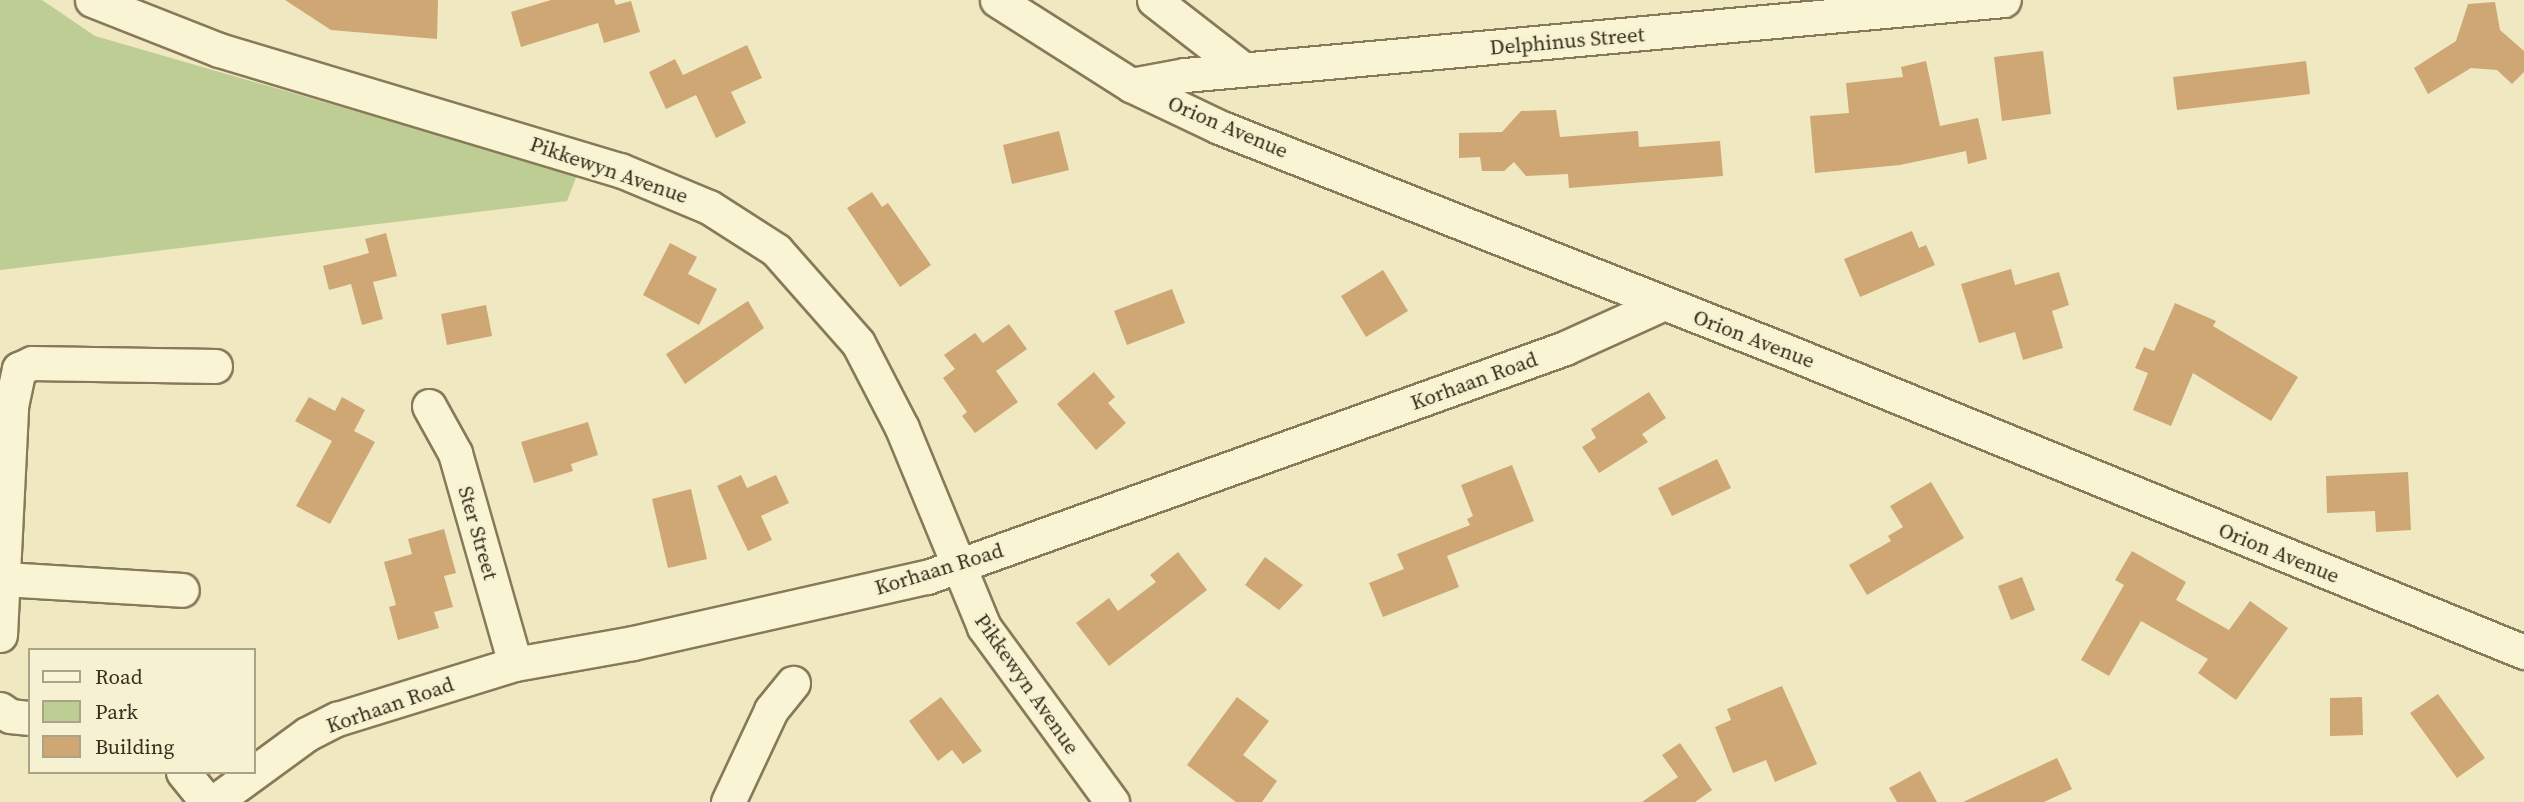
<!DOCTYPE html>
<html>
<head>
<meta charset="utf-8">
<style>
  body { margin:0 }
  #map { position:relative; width:2524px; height:802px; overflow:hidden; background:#efe8c0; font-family:"Source Serif 4",serif }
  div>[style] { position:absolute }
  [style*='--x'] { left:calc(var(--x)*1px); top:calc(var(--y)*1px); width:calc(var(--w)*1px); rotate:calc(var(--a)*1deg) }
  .green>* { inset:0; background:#becd94 }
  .building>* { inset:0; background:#cea775 }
  .roads { filter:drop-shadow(2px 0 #887958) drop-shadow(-2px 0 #887958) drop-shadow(0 2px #887958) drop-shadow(0 -2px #887958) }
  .minor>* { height:33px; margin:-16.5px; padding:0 16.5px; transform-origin:16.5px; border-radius:16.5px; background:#f9f4d4 }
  span { translate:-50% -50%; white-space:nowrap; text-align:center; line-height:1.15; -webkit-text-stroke:5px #f6f1d0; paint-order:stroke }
  .street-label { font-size:21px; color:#372e1d }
  .legend { position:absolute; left:28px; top:648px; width:228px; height:126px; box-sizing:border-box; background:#f6f1d0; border:2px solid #aaa388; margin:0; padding:9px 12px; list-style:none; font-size:21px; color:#372e1d }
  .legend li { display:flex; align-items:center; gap:14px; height:35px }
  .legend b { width:35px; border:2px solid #aaa388 }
</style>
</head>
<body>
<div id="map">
  <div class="green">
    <i style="clip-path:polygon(0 0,42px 0,95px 36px,577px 175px,567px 201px,0 270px)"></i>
  </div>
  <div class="building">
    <i style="clip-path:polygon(285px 0,438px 0,437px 39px,331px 30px)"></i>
    <i style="clip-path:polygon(551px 0,614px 0,616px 5px,631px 1px,640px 32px,604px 43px,598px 23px,521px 47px,511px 12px)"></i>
    <i style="clip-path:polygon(2495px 2px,2500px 30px,2524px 51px,2524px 72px,2512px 84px,2497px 70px,2471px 68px,2428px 94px,2414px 68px,2456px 41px,2468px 4px)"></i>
    <i style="clip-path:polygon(747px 45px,762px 78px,731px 92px,746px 123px,716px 138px,696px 95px,666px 109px,649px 72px,675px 59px,683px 75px)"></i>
    <i style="clip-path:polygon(2043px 51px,2051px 114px,2002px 121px,1994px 57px)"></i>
    <i style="clip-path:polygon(1926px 61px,1940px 126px,1978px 118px,1987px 159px,1968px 164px,1966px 151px,1900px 165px,1815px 173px,1810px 116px,1849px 113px,1846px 83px,1903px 77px,1901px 67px)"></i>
    <i style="clip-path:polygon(2306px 61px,2310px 94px,2177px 110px,2173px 77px)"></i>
    <i style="clip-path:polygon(1556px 110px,1560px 137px,1638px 131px,1639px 147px,1720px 141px,1723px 176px,1569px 188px,1568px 174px,1526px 176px,1514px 162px,1504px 171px,1482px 171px,1480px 157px,1459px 158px,1459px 133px,1502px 132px,1521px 111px)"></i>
    <i style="clip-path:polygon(1059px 131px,1069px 170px,1012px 184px,1003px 145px)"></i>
    <i style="clip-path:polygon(872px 192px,882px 207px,888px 203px,931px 265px,900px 287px,847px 208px)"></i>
    <i style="clip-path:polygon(1912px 231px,1919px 248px,1926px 245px,1935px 265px,1860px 297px,1844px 259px)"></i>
    <i style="clip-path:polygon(386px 233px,397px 276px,373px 282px,383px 319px,362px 325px,351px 284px,329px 290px,323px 266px,369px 253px,365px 239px)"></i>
    <i style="clip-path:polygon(670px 243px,697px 257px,688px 274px,717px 289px,699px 325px,643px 295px)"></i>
    <i style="clip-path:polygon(2011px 269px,2015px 285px,2059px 272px,2069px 305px,2052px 311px,2063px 348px,2023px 360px,2015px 332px,1979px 343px,1961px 284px)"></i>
    <i style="clip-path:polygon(1383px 270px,1408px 311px,1366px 337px,1341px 296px)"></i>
    <i style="clip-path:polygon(1172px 289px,1185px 323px,1127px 345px,1114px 311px)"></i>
    <i style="clip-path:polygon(748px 301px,764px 328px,685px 384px,666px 354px)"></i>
    <i style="clip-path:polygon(2175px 303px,2216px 321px,2213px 326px,2298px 377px,2271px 421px,2193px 373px,2171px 426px,2133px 410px,2148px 373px,2135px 368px,2144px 347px,2154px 351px)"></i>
    <i style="clip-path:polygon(486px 305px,492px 336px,447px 345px,441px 314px)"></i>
    <i style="clip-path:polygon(1009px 324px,1027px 349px,996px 371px,1018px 402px,975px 433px,962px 416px,967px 412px,943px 378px,955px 369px,944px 355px,975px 333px,983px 343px)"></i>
    <i style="clip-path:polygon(1094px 372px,1115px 397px,1108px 403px,1126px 423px,1096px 450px,1057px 404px)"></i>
    <i style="clip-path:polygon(1649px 392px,1666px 418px,1642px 434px,1648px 442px,1599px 473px,1582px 447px,1596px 438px,1591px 429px)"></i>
    <i style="clip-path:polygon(309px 397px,335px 411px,342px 397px,365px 410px,354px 431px,375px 442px,330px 524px,296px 506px,332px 441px,295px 421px)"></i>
    <i style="clip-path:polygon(588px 422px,598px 455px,571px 464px,573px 471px,534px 483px,521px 442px)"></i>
    <i style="clip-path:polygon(1717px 459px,1731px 488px,1672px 516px,1658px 488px)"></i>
    <i style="clip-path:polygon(1512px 465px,1534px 521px,1447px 556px,1459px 587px,1383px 617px,1369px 583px,1404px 569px,1397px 554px,1470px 525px,1467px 519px,1473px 516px,1461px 485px)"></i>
    <i style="clip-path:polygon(2408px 472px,2411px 530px,2376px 532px,2375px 511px,2327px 513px,2326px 476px)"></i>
    <i style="clip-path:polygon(741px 475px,747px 488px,776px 475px,789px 503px,761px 516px,772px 540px,748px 551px,717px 486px)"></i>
    <i style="clip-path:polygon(1931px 482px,1964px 538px,1867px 595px,1849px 565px,1891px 541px,1888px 536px,1903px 527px,1890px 506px)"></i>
    <i style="clip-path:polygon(691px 489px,707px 559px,668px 568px,652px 499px)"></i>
    <i style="clip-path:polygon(444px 529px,456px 573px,444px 576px,453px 607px,434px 612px,439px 628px,398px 640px,389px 607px,396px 605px,384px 562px,412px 554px,408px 539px)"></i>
    <i style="clip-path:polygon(2132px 551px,2186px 582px,2176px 600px,2229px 630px,2250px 601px,2288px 628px,2236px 700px,2198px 673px,2208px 659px,2141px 621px,2109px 676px,2081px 660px,2124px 585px,2115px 580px)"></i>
    <i style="clip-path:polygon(1178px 552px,1207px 590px,1109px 666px,1076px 623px,1109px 598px,1118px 611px,1156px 582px,1150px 575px)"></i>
    <i style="clip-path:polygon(1265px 557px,1303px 585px,1279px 610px,1245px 585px)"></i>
    <i style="clip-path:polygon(2022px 577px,2035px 610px,2011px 620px,1998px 586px)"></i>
    <i style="clip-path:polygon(1782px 686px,1817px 764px,1775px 782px,1766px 760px,1733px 773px,1715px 727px,1731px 720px,1727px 709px)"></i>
    <i style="clip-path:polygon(2438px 694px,2485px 758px,2457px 778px,2410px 713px)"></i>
    <i style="clip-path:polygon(941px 697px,982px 751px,963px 764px,952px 750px,938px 761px,909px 721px)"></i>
    <i style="clip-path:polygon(1237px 697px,1269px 721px,1243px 755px,1277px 781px,1262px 802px,1236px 802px,1187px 765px)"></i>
    <i style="clip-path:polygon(2362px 697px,2363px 735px,2330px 736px,2330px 698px)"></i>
    <i style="clip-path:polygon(1680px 743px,1712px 790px,1695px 802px,1642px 802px,1678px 777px,1662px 755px)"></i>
    <i style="clip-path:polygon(2057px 758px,2072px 789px,2044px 802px,1963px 802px)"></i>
    <i style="clip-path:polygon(1920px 771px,1937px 802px,1897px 802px,1889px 788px)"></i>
  </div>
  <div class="roads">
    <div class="minor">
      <i style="--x:92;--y:0;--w:136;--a:21.5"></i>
      <i style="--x:219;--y:50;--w:419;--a:16.7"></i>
      <i style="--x:620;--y:170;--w:96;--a:22.6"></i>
      <i style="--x:709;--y:207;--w:80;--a:32.7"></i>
      <i style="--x:776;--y:250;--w:124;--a:48.6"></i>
      <i style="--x:858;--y:343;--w:96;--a:62.6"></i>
      <i style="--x:902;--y:428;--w:215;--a:67.6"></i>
      <i style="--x:984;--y:627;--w:217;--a:53.8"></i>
      <i style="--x:997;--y:0;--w:159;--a:32.4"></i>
      <i style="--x:1131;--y:85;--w:98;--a:25.5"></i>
      <i style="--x:1219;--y:127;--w:610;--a:21.56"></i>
      <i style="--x:1786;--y:351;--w:797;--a:22.19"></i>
      <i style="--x:1154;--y:0;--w:113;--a:37.8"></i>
      <i style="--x:1131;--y:85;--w:55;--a:-10.5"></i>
      <i style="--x:1185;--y:75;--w:822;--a:-5.23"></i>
      <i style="--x:429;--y:406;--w:54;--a:61"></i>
      <i style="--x:455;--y:453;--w:219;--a:74.1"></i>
      <i style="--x:4;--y:579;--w:178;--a:3.5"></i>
      <i style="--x:0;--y:635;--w:229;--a:-87.2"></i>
      <i style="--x:11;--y:406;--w:38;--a:-78"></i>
      <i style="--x:19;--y:369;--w:14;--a:-25"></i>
      <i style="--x:32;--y:363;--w:183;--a:0.9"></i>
      <i style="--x:0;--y:709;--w:12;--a:35"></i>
      <i style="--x:10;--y:716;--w:20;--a:6"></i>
      <i style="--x:183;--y:772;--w:38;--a:51"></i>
      <i style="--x:214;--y:802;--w:115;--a:-36.2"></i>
      <i style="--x:307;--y:734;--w:34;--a:-27"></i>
      <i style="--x:337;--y:719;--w:186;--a:-17.2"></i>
      <i style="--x:515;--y:664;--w:120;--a:-10.1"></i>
      <i style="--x:633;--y:643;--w:301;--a:-12.7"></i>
      <i style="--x:927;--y:577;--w:678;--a:-19.74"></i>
      <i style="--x:1565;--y:348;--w:107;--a:-24.4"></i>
      <i style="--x:728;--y:802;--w:102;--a:-64.9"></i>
      <i style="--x:771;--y:710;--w:35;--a:-51"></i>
    </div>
  </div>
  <div class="street-label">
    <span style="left:1567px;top:41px;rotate:-5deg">Delphinus Street</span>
    <span style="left:1228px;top:127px;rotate:23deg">Orion Avenue</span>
    <span style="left:609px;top:170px;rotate:19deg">Pikkewyn Avenue</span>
    <span style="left:1754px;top:339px;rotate:21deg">Orion Avenue</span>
    <span style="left:1474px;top:381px;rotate:-20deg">Korhaan Road</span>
    <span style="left:478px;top:533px;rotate:74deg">Ster Street</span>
    <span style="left:2279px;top:553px;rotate:22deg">Orion Avenue</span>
    <span style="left:939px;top:569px;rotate:-17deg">Korhaan Road</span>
    <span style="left:1027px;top:684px;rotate:55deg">Pikkewyn Avenue</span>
    <span style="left:390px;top:705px;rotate:-19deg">Korhaan Road</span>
  </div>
  <ul class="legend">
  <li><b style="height:9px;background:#f9f4d4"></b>Road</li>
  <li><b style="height:19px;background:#becd94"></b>Park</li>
  <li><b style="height:19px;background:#cea775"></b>Building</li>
  </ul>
</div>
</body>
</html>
